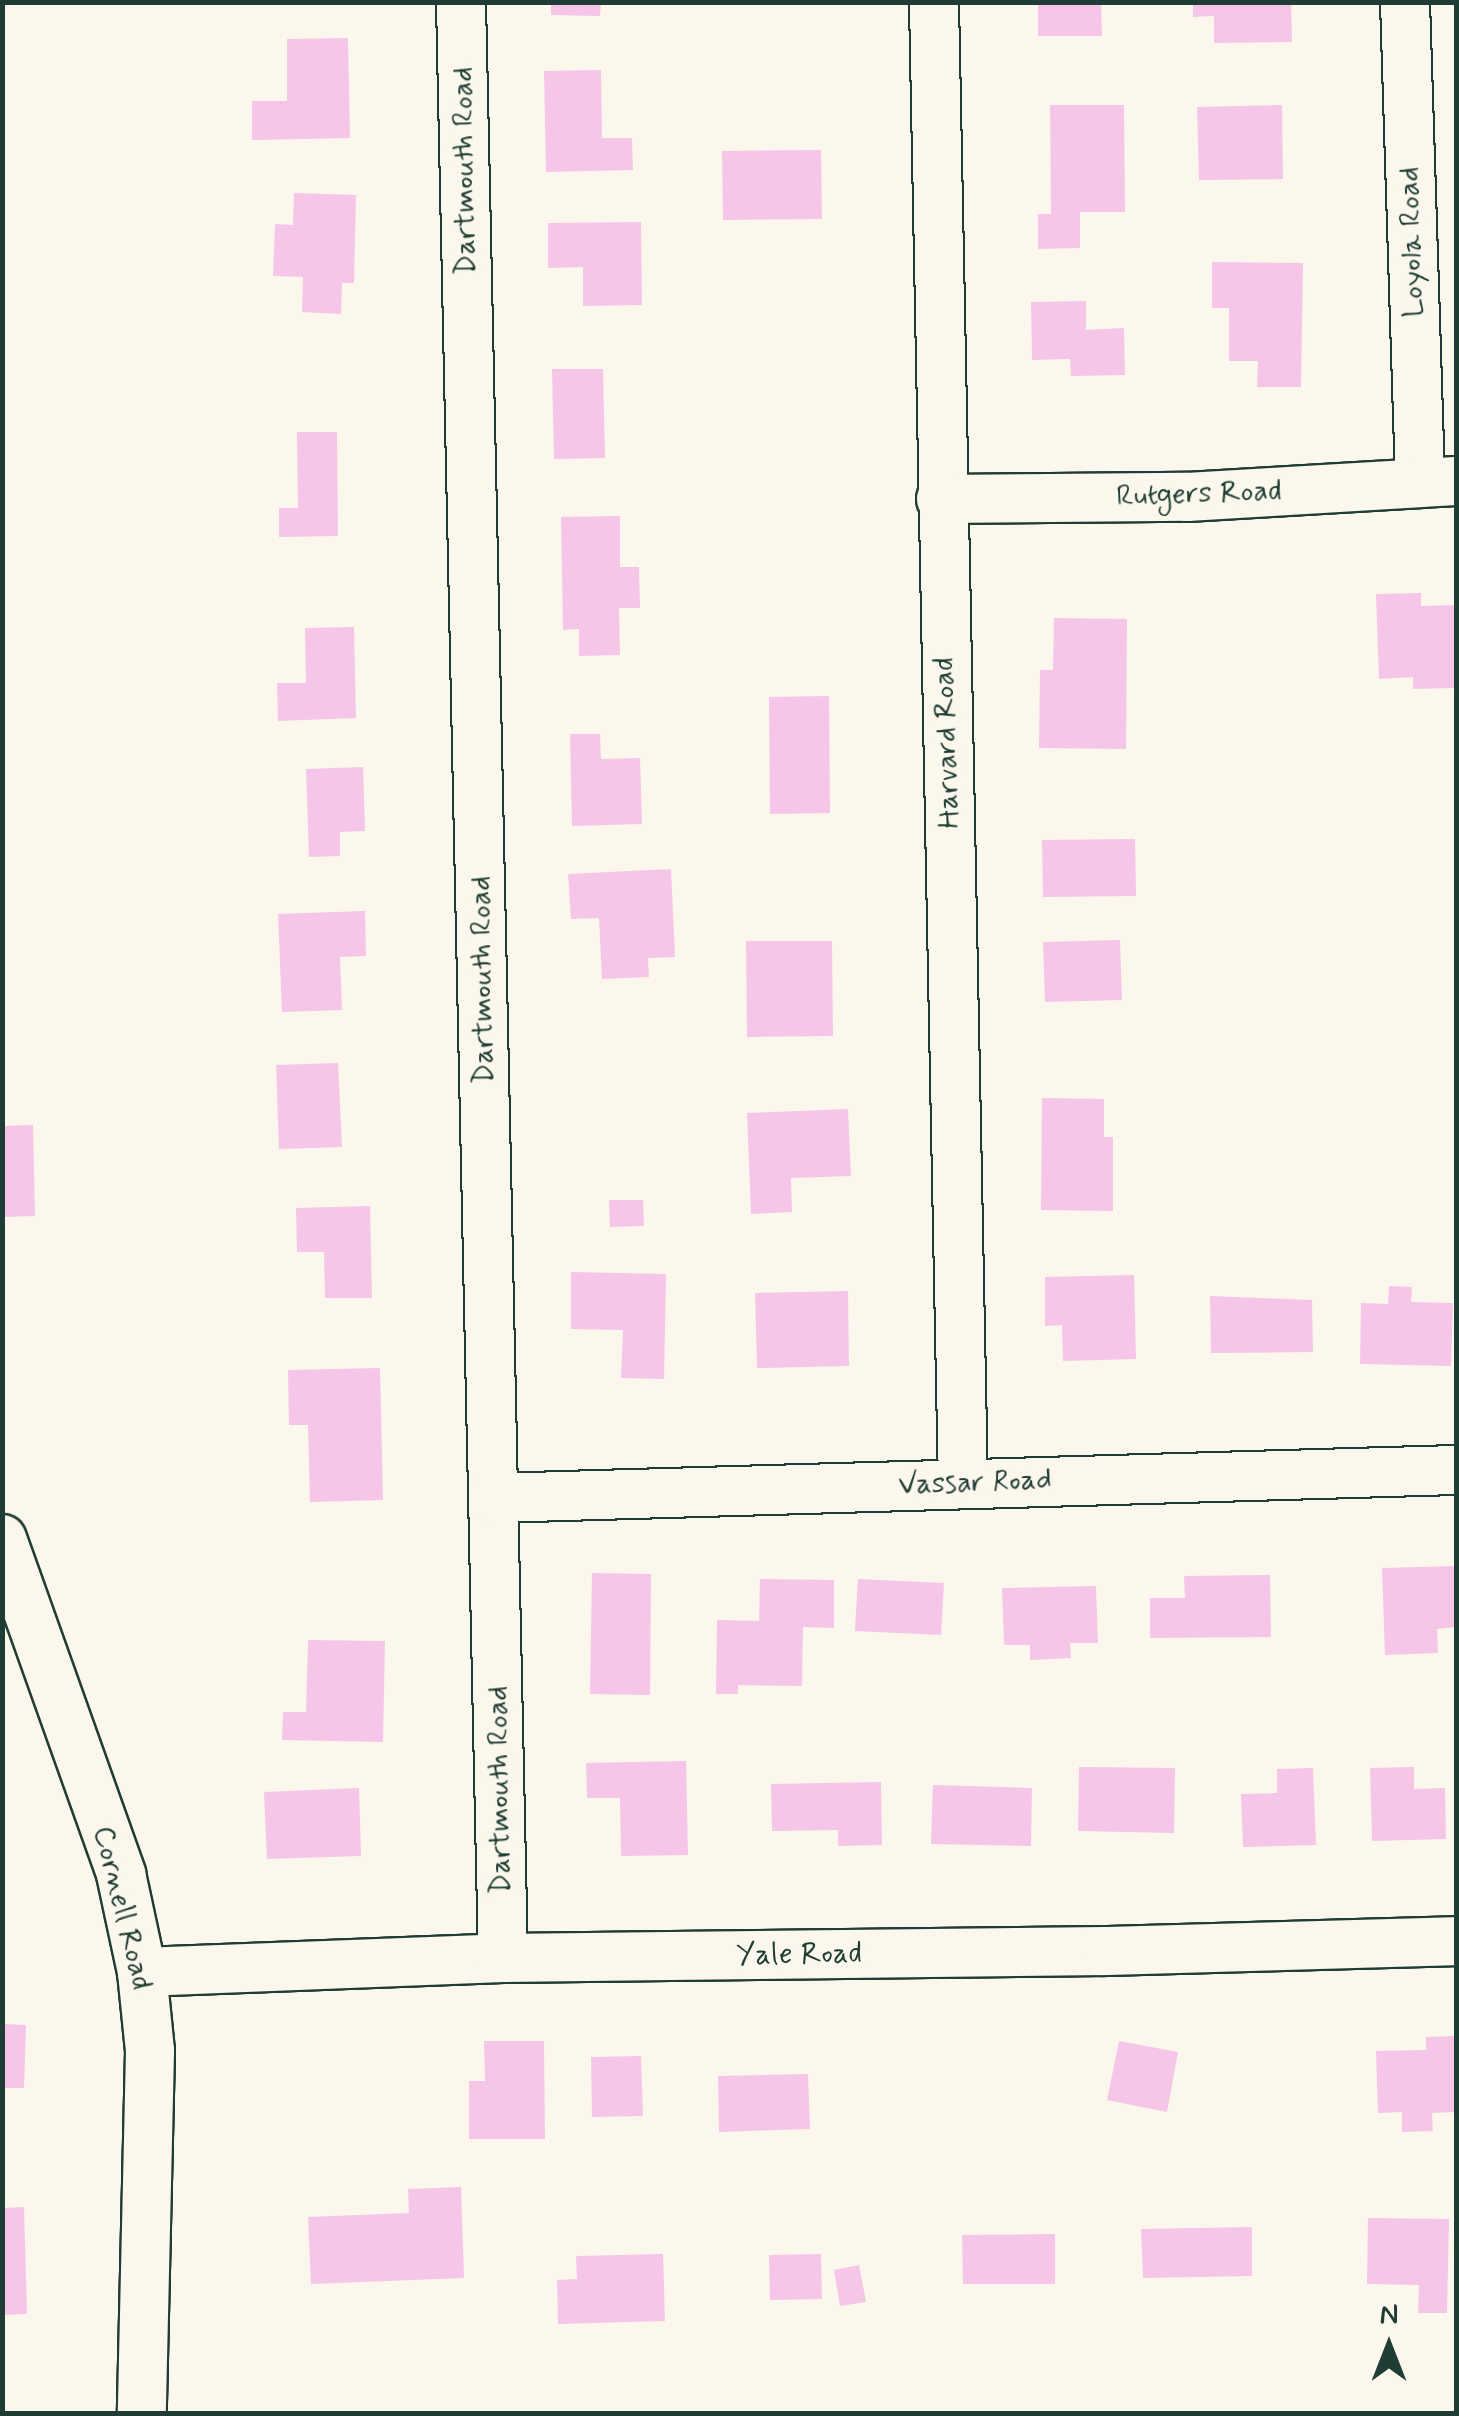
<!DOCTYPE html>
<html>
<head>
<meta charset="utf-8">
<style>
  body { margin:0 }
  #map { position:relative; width:1459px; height:2416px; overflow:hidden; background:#fbf7ec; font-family:Mynerve,sans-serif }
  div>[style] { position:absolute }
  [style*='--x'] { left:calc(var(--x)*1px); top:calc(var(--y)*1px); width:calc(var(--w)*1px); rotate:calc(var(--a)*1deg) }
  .building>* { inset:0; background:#f5c6e8 }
  .roads { filter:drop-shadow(2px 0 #1f3d34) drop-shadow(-2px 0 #1f3d34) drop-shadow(0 2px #1f3d34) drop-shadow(0 -2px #1f3d34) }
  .minor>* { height:48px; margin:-24px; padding:0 24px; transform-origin:24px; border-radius:24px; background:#fbf7ec }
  span { translate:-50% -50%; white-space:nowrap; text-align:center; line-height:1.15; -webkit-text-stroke:9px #fbf7ec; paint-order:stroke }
  .street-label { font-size:30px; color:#1f3d34 }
  .frame { position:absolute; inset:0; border:5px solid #1f3d34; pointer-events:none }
  .north { position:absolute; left:1339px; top:2296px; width:100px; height:100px; -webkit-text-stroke:8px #fbf7ec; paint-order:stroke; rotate:0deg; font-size:28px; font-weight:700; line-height:40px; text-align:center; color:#1f3d34 }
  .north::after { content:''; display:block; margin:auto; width:35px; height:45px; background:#1f3d34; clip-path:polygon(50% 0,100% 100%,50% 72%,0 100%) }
</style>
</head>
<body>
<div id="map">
  <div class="building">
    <i style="clip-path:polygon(551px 2px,601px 2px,600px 16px,551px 15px)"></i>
    <i style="clip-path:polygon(1038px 2px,1101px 2px,1102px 36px,1038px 36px)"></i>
    <i style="clip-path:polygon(1193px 2px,1291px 2px,1292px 42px,1214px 43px,1214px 16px,1193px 17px)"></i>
    <i style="clip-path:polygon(348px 38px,350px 138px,252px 140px,252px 101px,287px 101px,287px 39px)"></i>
    <i style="clip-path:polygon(601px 70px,602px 138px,632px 138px,633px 170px,546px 172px,544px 71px)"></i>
    <i style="clip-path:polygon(1050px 105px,1124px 105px,1125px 212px,1080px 212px,1080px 248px,1038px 249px,1038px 214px,1051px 214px)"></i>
    <i style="clip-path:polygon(1282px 105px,1283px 179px,1199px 180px,1197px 107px)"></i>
    <i style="clip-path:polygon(821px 150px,822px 219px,723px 220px,722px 151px)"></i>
    <i style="clip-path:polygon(294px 193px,356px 195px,354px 283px,342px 283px,341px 314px,302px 312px,303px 277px,273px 276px,275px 224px,293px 225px)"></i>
    <i style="clip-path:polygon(641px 222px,642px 305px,583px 306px,583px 267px,548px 268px,548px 223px)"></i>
    <i style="clip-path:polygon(1212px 262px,1303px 263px,1301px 387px,1257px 387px,1258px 361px,1229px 361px,1229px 308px,1212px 308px)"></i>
    <i style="clip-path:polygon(1086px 301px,1086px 330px,1124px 328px,1125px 375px,1071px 376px,1070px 359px,1032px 360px,1031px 302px)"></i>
    <i style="clip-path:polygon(552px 369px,603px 369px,605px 458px,554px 459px)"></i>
    <i style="clip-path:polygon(297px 432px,337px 432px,338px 536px,279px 537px,279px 508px,298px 508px)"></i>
    <i style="clip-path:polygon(620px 516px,620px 567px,639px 567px,640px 608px,619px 608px,620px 655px,579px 656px,579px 629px,563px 630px,561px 517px)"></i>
    <i style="clip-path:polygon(1421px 593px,1421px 606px,1456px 605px,1456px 688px,1413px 689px,1413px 677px,1379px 679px,1376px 594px)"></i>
    <i style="clip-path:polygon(1054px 618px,1127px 619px,1126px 749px,1039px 748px,1040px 670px,1053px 670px)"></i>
    <i style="clip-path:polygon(354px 627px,356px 718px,278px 721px,277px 683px,306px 683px,305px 628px)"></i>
    <i style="clip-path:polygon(829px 696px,830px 813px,770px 814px,769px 697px)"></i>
    <i style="clip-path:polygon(570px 734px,600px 734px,601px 759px,640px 758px,642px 824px,572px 826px)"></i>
    <i style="clip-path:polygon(363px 767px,365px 831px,340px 832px,340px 856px,309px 857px,306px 769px)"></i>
    <i style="clip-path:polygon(1135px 839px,1136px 896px,1043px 897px,1042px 840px)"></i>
    <i style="clip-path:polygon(671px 869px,675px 957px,648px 958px,649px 977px,602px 979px,599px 918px,571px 919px,568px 874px)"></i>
    <i style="clip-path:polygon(365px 911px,366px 956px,340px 957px,342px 1010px,282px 1012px,278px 914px)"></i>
    <i style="clip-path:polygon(1120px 940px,1122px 1000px,1045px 1002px,1043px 942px)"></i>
    <i style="clip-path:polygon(746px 941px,832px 941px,833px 1036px,747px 1037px)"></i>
    <i style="clip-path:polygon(338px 1063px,342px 1147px,279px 1149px,276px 1065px)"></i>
    <i style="clip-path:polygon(1042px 1098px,1104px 1099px,1104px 1137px,1113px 1137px,1113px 1211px,1041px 1210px)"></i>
    <i style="clip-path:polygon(848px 1109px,851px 1176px,791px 1178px,792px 1212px,751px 1214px,747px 1113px)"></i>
    <i style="clip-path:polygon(33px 1125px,35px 1216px,2px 1217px,2px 1126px)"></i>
    <i style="clip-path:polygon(609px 1200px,643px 1200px,644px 1226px,610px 1227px)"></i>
    <i style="clip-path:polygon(370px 1206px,372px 1298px,325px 1298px,324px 1252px,297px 1252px,296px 1208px)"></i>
    <i style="clip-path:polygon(571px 1272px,666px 1274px,664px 1379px,621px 1378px,623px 1330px,571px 1329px)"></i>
    <i style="clip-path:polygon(1134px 1275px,1136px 1359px,1063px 1361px,1062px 1325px,1045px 1326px,1045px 1277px)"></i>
    <i style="clip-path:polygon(1389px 1286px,1412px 1287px,1411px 1302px,1453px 1303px,1451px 1366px,1360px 1364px,1361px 1303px,1388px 1304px)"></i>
    <i style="clip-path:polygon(848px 1291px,849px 1366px,757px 1368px,755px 1293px)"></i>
    <i style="clip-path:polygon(1210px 1296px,1312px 1300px,1313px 1352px,1211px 1353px)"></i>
    <i style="clip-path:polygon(380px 1368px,383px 1500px,310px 1502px,308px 1425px,289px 1425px,288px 1370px)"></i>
    <i style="clip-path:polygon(1456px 1566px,1456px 1627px,1437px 1629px,1438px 1653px,1385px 1655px,1382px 1568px)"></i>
    <i style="clip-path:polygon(592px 1573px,651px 1574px,650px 1695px,590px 1694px)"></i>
    <i style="clip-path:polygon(1270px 1575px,1271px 1637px,1150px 1638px,1150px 1598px,1185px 1598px,1184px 1576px)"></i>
    <i style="clip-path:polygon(760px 1579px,834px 1580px,834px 1628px,803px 1627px,802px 1686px,738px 1685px,738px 1694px,716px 1694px,717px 1620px,759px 1621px)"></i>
    <i style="clip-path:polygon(858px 1579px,944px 1583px,941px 1635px,855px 1631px)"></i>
    <i style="clip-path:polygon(1096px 1586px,1098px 1643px,1070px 1643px,1071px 1658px,1030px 1660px,1030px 1645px,1004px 1645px,1002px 1588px)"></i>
    <i style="clip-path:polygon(308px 1640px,385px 1641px,383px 1742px,282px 1740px,283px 1712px,306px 1712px)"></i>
    <i style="clip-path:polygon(686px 1761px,688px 1855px,621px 1856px,620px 1798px,587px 1798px,586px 1763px)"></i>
    <i style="clip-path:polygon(1079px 1767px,1175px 1768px,1174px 1833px,1078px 1831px)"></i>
    <i style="clip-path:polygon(1414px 1767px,1414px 1789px,1445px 1788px,1446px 1839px,1372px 1841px,1370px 1768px)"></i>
    <i style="clip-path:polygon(1313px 1768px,1316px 1845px,1243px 1847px,1241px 1794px,1277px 1793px,1277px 1769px)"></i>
    <i style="clip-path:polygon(881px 1782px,882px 1845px,838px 1846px,838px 1830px,772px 1831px,771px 1784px)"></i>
    <i style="clip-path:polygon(933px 1785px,1032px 1788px,1031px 1846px,931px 1844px)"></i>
    <i style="clip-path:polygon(359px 1788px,361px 1856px,267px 1859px,264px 1792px)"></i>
    <i style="clip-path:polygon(2px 2024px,26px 2025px,24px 2088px,2px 2088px)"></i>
    <i style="clip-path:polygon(1456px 2036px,1456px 2112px,1432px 2113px,1433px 2131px,1402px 2132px,1402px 2112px,1378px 2113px,1376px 2051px,1426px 2050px,1426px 2037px)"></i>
    <i style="clip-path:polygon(484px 2041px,544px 2041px,545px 2139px,469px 2139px,469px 2081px,485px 2081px)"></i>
    <i style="clip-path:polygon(1119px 2041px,1178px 2052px,1167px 2112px,1107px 2100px)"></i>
    <i style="clip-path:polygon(641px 2056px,643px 2116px,592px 2117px,591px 2057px)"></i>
    <i style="clip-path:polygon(808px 2074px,810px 2129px,719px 2132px,718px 2076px)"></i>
    <i style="clip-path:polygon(461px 2187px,464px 2278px,311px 2284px,308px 2217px,409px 2213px,408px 2189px)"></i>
    <i style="clip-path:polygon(24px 2207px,27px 2314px,2px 2315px,2px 2208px)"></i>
    <i style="clip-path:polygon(1368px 2218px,1449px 2219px,1447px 2313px,1418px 2313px,1419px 2285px,1367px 2284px)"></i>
    <i style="clip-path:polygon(1252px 2227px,1252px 2276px,1143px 2278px,1141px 2229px)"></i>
    <i style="clip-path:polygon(1055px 2234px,1055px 2284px,963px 2284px,962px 2235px)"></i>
    <i style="clip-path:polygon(663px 2254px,665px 2321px,558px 2324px,557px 2280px,577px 2279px,576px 2256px)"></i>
    <i style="clip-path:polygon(821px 2254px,822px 2299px,770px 2300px,769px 2255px)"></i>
    <i style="clip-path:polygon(859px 2265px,866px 2302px,840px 2306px,834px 2270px)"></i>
  </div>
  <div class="roads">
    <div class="minor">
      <i style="--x:461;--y:2;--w:1956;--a:88.77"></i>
      <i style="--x:934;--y:2;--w:1481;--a:88.88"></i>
      <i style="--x:1405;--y:2;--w:480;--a:88.2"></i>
      <i style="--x:941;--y:499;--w:246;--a:-0.5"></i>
      <i style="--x:1187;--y:497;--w:269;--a:-3.4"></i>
      <i style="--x:495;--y:1498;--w:961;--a:-1.67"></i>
      <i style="--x:2;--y:1539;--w:356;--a:70.4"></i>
      <i style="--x:121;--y:1874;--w:100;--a:77.9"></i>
      <i style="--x:142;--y:1972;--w:79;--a:84.2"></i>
      <i style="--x:150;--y:2051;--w:363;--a:91.3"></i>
      <i style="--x:142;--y:1972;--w:361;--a:-2.2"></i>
      <i style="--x:503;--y:1958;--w:602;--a:-0.67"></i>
      <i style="--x:1105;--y:1951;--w:351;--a:-1.6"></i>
    </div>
  </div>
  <div class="street-label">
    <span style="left:465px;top:171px;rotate:-91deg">Dartmouth Road</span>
    <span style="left:1412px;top:242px;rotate:-92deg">Loyola Road</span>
    <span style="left:1199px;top:494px;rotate:-2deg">Rutgers Road</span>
    <span style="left:947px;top:743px;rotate:-92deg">Harvard Road</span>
    <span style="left:483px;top:980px;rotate:-91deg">Dartmouth Road</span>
    <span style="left:975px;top:1483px;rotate:-2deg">Vassar Road</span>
    <span style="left:500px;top:1790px;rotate:-91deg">Dartmouth Road</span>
    <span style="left:122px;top:1908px;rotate:76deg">Cornell Road</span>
    <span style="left:799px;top:1955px;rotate:-1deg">Yale Road</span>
  </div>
  <div class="frame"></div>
  <div class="north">N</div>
</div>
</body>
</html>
